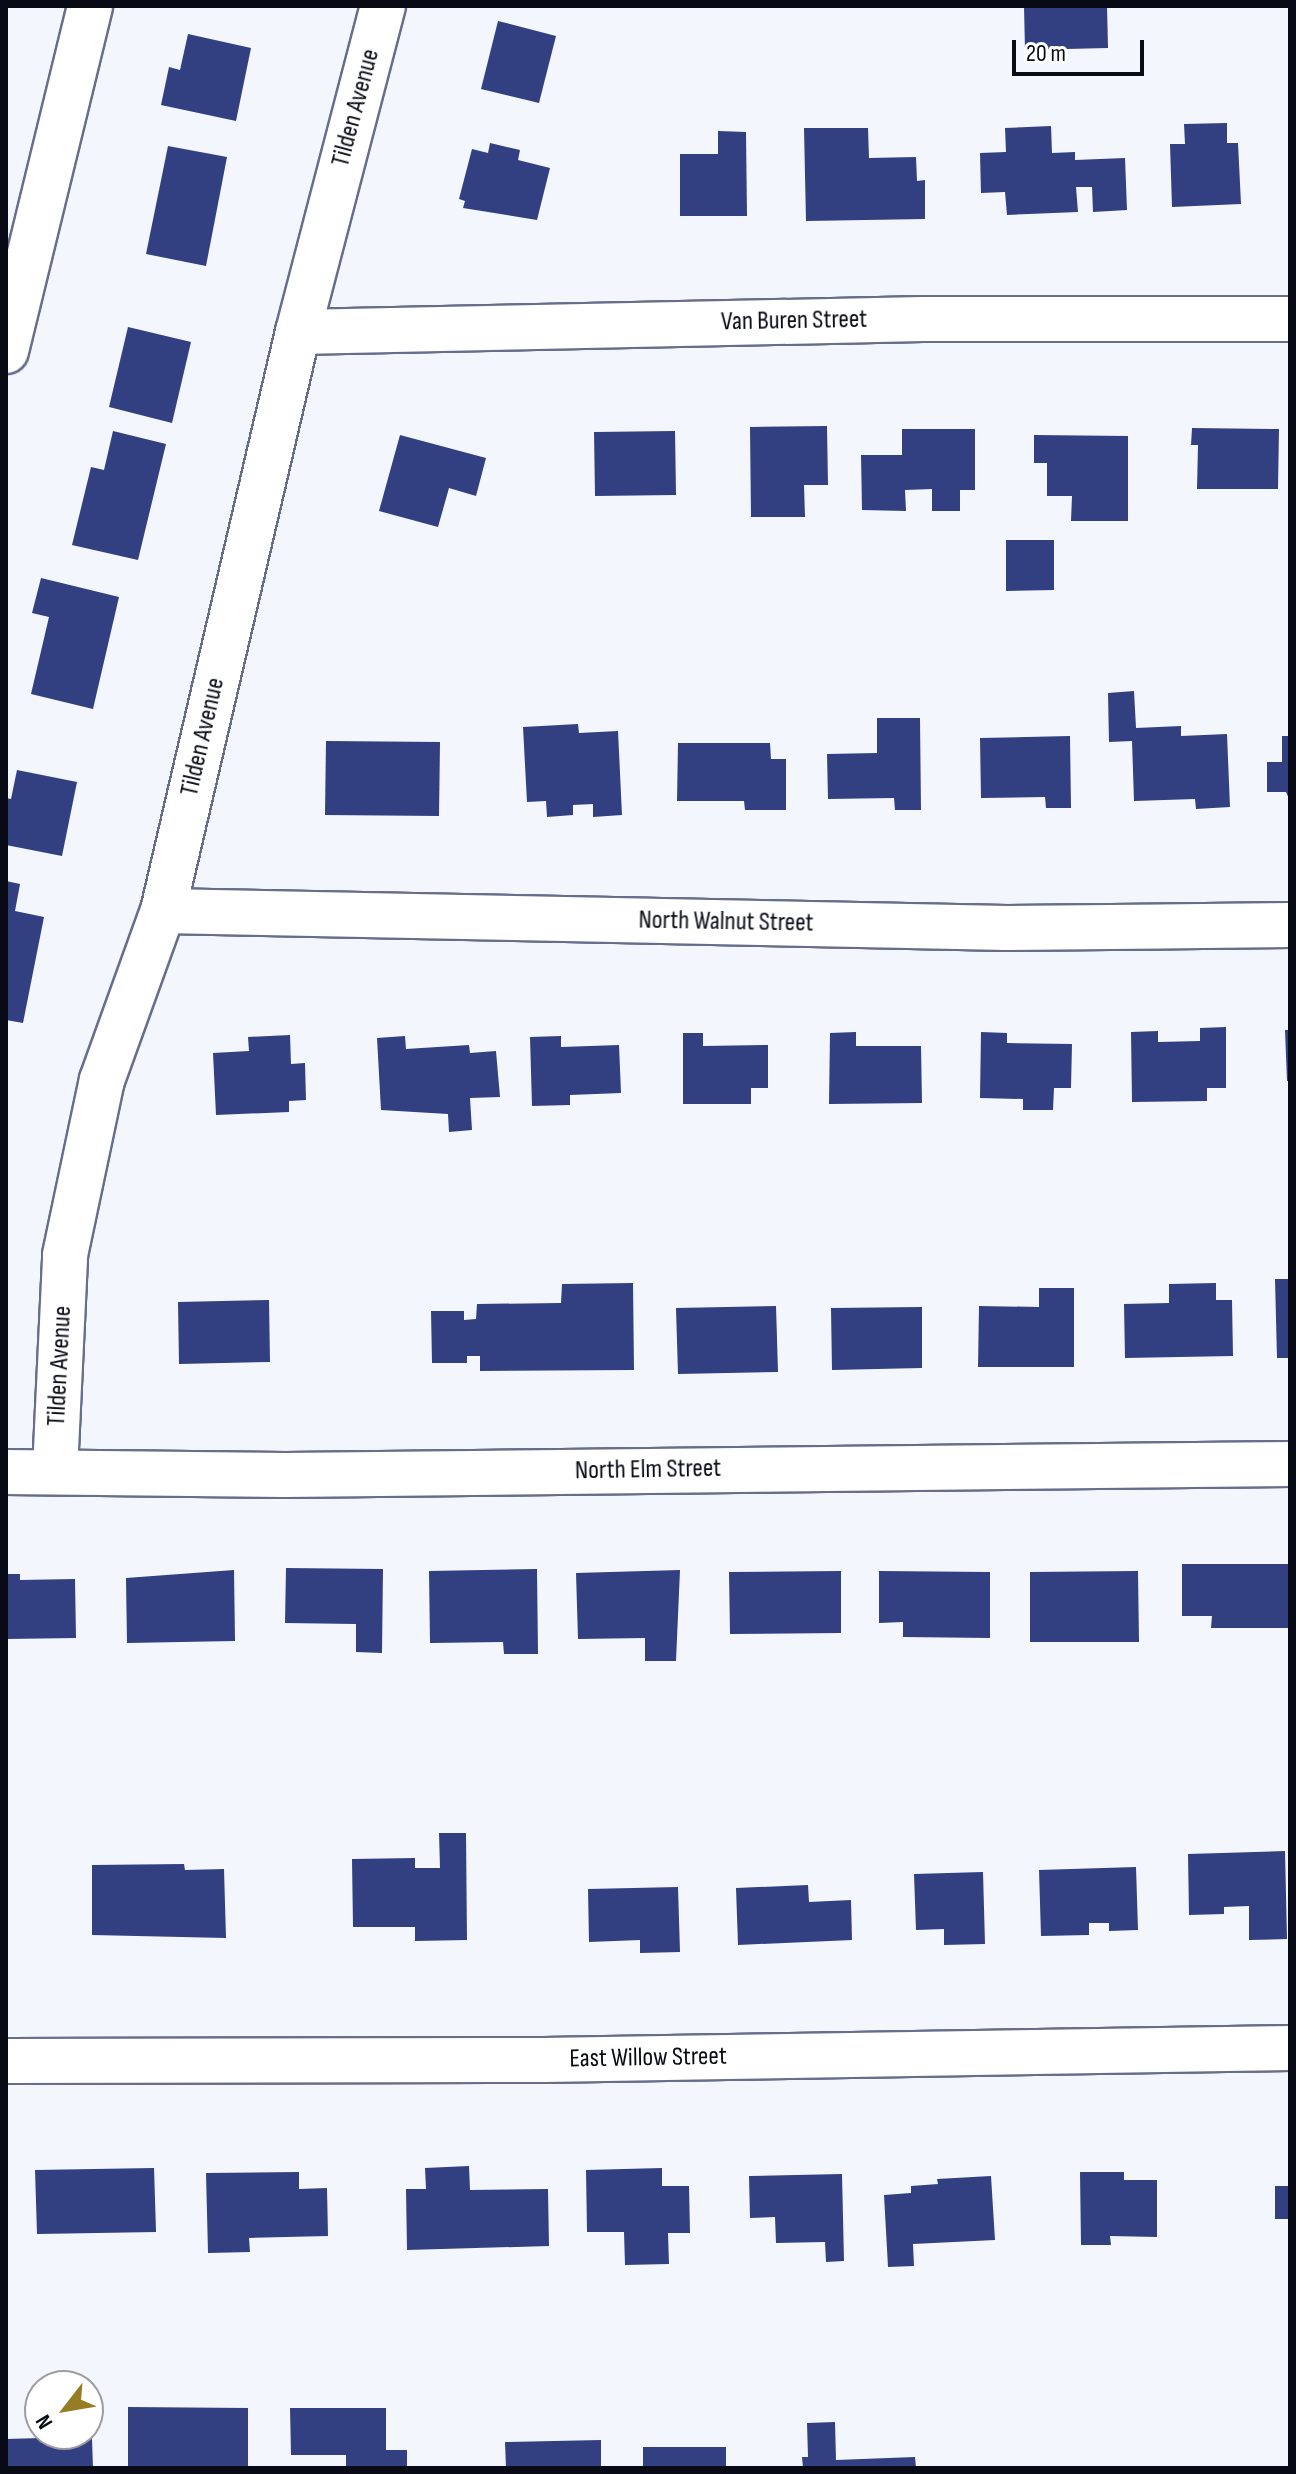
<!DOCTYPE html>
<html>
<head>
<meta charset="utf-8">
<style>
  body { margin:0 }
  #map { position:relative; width:1296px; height:2474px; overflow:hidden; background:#f3f6fc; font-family:"Sofia Sans Condensed",sans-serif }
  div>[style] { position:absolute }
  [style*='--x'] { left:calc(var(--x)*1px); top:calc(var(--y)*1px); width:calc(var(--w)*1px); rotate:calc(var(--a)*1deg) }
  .building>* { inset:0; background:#323f80 }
  .roads { filter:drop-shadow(2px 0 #666e8c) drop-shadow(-2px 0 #666e8c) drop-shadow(0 2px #666e8c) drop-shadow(0 -2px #666e8c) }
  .minor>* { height:44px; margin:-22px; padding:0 22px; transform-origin:22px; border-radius:22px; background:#fff }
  span { translate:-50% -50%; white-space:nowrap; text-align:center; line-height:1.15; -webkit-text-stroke:8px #fff; paint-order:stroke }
  .street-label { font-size:26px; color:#080a15 }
  .frame { position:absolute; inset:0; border:8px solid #080a15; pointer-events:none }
  .north { position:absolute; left:24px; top:2370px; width:80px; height:80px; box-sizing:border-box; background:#fff; border:2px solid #9c9da1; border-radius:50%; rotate:239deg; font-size:22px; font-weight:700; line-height:32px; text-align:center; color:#080a15 }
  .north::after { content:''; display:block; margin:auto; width:28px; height:36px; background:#967d25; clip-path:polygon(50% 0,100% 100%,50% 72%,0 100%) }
  .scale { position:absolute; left:1012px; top:40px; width:132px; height:36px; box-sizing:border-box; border:4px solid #080a15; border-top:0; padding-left:10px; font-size:24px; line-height:28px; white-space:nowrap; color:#080a15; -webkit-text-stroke:6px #fff; paint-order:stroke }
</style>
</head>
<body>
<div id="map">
  <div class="building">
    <i style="clip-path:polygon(1024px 6px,1107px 6px,1108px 48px,1025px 50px)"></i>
    <i style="clip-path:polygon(498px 21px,556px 36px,539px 103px,481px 89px)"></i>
    <i style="clip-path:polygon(188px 34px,251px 48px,236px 121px,161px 105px,169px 67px,180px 70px)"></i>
    <i style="clip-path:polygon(1227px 123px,1227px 143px,1238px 143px,1241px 204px,1172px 207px,1170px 144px,1185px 144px,1184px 124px)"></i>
    <i style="clip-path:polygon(1051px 126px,1052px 153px,1075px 152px,1075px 160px,1125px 158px,1127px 210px,1093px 212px,1092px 187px,1076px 187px,1078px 212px,1007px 215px,1005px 192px,981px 193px,980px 153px,1006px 152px,1005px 128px)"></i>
    <i style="clip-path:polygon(804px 128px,868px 128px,869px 158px,916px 157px,917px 181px,925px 180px,925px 219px,806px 221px)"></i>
    <i style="clip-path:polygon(718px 131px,746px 132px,747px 216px,680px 216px,680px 154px,718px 154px)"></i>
    <i style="clip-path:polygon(490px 143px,520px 150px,518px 160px,550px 168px,537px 220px,463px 208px,465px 201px,459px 199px,472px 149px,488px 153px)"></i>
    <i style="clip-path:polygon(168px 146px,227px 157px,206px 266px,146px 254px)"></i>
    <i style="clip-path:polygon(128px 327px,191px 342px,172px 423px,109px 407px)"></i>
    <i style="clip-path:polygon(827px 426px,828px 485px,804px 485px,805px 517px,751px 517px,750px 427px)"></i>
    <i style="clip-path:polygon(1192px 428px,1279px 429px,1278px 489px,1197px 489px,1198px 445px,1191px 445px)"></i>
    <i style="clip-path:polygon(902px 429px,975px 429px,975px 490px,960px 490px,960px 511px,932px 511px,932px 489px,905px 490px,906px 511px,862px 510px,861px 455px,902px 455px)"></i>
    <i style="clip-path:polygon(113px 431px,166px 444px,138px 560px,72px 545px,91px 467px,104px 470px)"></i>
    <i style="clip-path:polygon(675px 431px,676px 495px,595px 496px,594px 432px)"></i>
    <i style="clip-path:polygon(400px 435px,486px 458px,476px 496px,449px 488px,438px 527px,379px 511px)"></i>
    <i style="clip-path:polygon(1034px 435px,1128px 436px,1128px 521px,1071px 521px,1072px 496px,1047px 496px,1047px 463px,1034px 463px)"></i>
    <i style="clip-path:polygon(1006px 540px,1054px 540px,1054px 590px,1006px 591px)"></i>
    <i style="clip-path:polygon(41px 578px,119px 597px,93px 709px,31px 694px,49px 617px,32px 613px)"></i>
    <i style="clip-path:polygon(1134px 691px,1136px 728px,1181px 726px,1181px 736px,1227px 734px,1230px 807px,1196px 809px,1195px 799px,1134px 801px,1132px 741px,1109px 742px,1108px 693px)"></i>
    <i style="clip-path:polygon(877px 718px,920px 718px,921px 810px,895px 810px,894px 798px,828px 799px,827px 754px,877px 753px)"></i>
    <i style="clip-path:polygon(578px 724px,579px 733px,618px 731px,622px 815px,593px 817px,593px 804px,573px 805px,573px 815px,547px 817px,546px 801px,527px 802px,523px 727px)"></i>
    <i style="clip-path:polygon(1070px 736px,1071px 808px,1046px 808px,1045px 797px,981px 798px,980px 738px)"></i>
    <i style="clip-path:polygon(1282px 736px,1290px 736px,1290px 801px,1286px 792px,1267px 792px,1267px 762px,1282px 762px)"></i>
    <i style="clip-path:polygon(326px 741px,440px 742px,439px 816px,325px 815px)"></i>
    <i style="clip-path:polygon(678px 743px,770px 743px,771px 759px,786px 759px,786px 810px,745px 810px,744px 801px,677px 801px)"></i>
    <i style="clip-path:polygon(17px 770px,77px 782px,62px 856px,6px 845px,6px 798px,11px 799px)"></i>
    <i style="clip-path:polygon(6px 881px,20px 884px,15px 911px,44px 917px,23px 1023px,6px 1020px)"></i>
    <i style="clip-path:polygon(1226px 1027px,1226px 1088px,1207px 1088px,1207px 1101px,1132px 1102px,1131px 1032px,1158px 1031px,1158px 1042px,1200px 1041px,1200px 1028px)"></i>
    <i style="clip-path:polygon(1285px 1030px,1290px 1030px,1290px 1081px,1287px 1081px)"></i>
    <i style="clip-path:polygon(856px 1032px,856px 1046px,921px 1046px,922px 1103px,829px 1104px,830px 1033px)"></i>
    <i style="clip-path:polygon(981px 1032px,1007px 1033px,1007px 1043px,1072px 1044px,1071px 1088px,1054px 1088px,1053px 1110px,1023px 1110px,1023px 1099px,980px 1098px)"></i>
    <i style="clip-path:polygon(683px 1033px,703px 1033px,703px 1046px,768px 1045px,768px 1088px,751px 1088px,751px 1104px,683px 1104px)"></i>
    <i style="clip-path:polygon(290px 1035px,291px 1064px,305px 1063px,306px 1100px,289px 1101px,289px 1112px,216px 1115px,213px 1053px,249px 1051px,248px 1037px)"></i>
    <i style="clip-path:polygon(405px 1036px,406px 1049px,469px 1045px,470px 1053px,496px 1051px,500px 1097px,470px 1098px,472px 1130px,449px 1132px,448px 1114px,381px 1110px,377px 1038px)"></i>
    <i style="clip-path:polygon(561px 1036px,561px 1047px,619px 1045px,621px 1093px,570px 1095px,570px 1105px,532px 1106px,530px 1037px)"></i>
    <i style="clip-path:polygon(1275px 1279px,1290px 1279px,1290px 1358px,1277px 1358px)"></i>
    <i style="clip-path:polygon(633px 1283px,634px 1370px,480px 1371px,480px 1356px,467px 1356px,467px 1363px,432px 1363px,431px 1311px,464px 1311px,464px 1320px,476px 1319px,477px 1304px,561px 1303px,562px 1284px)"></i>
    <i style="clip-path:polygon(1216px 1283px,1216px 1300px,1232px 1300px,1233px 1356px,1125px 1358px,1124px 1304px,1169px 1303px,1169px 1284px)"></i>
    <i style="clip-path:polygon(1039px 1288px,1074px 1288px,1074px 1367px,978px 1367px,979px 1306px,1039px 1307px)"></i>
    <i style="clip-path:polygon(269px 1300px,270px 1362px,179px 1364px,178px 1302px)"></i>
    <i style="clip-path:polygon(776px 1306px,778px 1372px,678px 1374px,676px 1308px)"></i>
    <i style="clip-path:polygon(922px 1307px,922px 1368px,832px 1370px,831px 1308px)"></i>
    <i style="clip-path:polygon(1182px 1564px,1290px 1564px,1290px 1628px,1211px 1628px,1212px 1616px,1182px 1616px)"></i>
    <i style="clip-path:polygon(286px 1568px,383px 1569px,382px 1653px,356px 1652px,356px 1624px,285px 1623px)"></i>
    <i style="clip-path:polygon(537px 1569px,538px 1654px,504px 1654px,503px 1642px,430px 1643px,429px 1571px)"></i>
    <i style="clip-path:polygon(234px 1570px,235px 1641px,127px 1643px,126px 1578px)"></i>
    <i style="clip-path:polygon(680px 1570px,676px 1661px,645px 1661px,645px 1638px,578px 1639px,576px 1573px)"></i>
    <i style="clip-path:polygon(841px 1571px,841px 1633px,730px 1634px,729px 1572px)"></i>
    <i style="clip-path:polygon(879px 1571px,990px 1572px,990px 1638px,903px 1637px,903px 1622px,879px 1623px)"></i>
    <i style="clip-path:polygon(1138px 1571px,1139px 1642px,1030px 1642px,1030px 1572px)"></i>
    <i style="clip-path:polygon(6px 1574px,20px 1574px,20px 1580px,75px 1579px,76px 1638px,6px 1639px)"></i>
    <i style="clip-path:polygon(439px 1833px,466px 1833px,467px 1940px,415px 1941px,415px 1927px,353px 1927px,352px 1859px,415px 1858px,415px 1868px,440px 1868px)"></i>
    <i style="clip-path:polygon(1285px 1851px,1287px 1939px,1249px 1940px,1249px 1906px,1224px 1907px,1224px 1914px,1189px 1915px,1188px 1854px)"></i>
    <i style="clip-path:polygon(184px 1864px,185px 1870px,224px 1869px,226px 1938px,92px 1935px,92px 1865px)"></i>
    <i style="clip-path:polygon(1136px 1867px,1138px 1930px,1109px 1931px,1109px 1923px,1089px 1923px,1089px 1935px,1041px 1936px,1039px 1870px)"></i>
    <i style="clip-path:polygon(983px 1872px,985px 1944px,944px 1945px,944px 1929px,916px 1930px,914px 1874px)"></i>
    <i style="clip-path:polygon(808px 1885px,809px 1902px,851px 1900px,852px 1940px,738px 1945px,736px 1888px)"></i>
    <i style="clip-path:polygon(678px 1887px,680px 1952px,640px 1953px,640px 1940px,589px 1942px,588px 1889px)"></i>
    <i style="clip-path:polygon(469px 2166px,470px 2190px,548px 2189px,549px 2246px,407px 2250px,406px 2189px,426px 2189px,425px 2168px)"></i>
    <i style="clip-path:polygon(154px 2168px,156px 2232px,37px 2234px,35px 2170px)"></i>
    <i style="clip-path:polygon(662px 2168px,662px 2186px,689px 2186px,690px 2233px,668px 2233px,669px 2264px,625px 2265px,624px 2232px,587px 2232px,586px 2170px)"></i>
    <i style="clip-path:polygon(299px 2172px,299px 2189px,327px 2188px,328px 2236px,249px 2238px,250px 2252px,208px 2253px,206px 2173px)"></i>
    <i style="clip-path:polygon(1080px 2172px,1124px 2172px,1124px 2180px,1157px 2180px,1157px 2237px,1110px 2236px,1111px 2245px,1081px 2245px)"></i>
    <i style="clip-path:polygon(842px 2174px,844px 2261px,826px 2262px,825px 2242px,776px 2243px,775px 2217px,750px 2218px,749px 2176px)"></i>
    <i style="clip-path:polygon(991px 2176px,995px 2240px,913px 2244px,914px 2266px,888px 2267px,884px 2195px,911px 2193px,911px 2186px,938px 2184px,937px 2179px)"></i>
    <i style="clip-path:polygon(1275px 2186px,1290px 2186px,1290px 2219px,1275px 2219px)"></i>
    <i style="clip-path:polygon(128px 2407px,248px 2408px,248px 2468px,128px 2468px)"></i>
    <i style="clip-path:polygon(290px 2408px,386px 2408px,386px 2450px,407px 2450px,407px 2468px,346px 2468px,346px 2455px,291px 2455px)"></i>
    <i style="clip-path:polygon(835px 2422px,836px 2460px,915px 2457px,916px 2468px,803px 2468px,802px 2457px,808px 2457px,807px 2423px)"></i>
    <i style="clip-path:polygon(41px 2434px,92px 2438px,93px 2468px,6px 2468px,6px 2439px,41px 2438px)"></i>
    <i style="clip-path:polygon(601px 2440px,601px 2468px,506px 2468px,505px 2442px)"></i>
    <i style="clip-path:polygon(643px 2447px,726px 2447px,726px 2468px,643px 2468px)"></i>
  </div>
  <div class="roads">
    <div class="minor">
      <i style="--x:298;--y:332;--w:625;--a:-1.19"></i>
      <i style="--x:923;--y:319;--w:367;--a:0"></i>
      <i style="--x:6;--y:351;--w:355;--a:-76.3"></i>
      <i style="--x:163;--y:911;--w:844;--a:1.15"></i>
      <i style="--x:1007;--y:928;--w:283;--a:-0.6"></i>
      <i style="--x:55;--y:1471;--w:216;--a:-87.3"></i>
      <i style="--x:65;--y:1255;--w:179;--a:-78.1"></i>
      <i style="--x:102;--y:1080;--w:180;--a:-70.2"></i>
      <i style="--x:163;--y:911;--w:595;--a:-76.88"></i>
      <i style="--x:298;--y:332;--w:337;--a:-75.4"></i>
      <i style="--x:6;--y:1472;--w:279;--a:0.6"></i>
      <i style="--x:285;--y:1475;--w:1005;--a:-0.63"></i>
      <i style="--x:6;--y:2061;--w:537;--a:-0.11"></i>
      <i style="--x:543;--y:2060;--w:747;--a:-0.92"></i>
    </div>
  </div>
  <div class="street-label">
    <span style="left:356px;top:108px;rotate:-75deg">Tilden Avenue</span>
    <span style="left:794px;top:321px;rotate:-1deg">Van Buren Street</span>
    <span style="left:203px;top:737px;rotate:-77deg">Tilden Avenue</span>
    <span style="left:726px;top:922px;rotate:1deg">North Walnut Street</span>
    <span style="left:60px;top:1366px;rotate:-87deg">Tilden Avenue</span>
    <span style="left:648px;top:1470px;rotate:-1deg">North Elm Street</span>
    <span style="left:648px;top:2058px;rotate:-1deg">East Willow Street</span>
  </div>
  <div class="frame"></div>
  <div class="north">N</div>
  <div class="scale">20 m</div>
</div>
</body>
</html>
